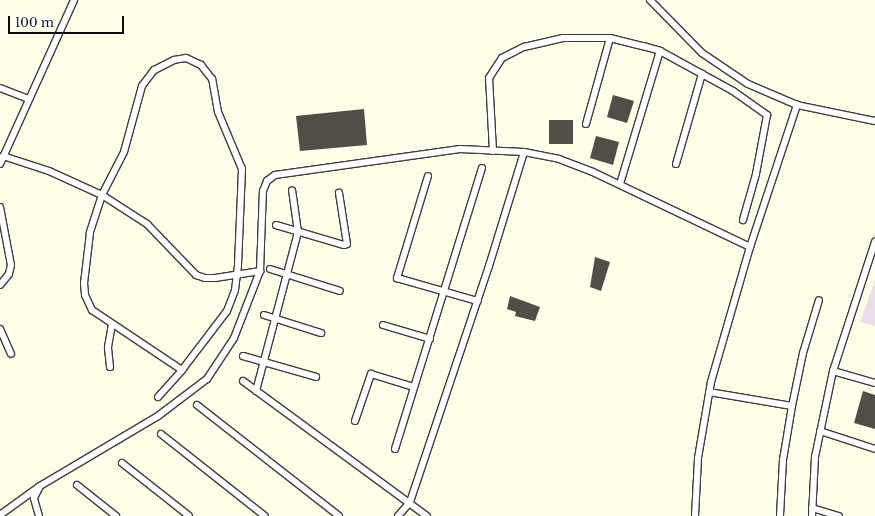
<!DOCTYPE html>
<html>
<head>
<meta charset="utf-8">
<style>
  body { margin:0 }
  #map { position:relative; width:875px; height:516px; overflow:hidden; background:#fefde8; font-family:"Libre Baskerville",serif }
  div>[style] { position:absolute }
  [style*='--x'] { left:calc(var(--x)*1px); top:calc(var(--y)*1px); width:calc(var(--w)*1px); rotate:calc(var(--a)*1deg) }
  .industrial>* { inset:0; background:#e9dee9 }
  .building>* { inset:0; background:#524d47 }
  .roads { filter:drop-shadow(1px 0 #3d3d3d) drop-shadow(-1px 0 #3d3d3d) drop-shadow(0 1px #3d3d3d) drop-shadow(0 -1px #3d3d3d) }
  .street>* { height:6px; margin:-3px; padding:0 3px; transform-origin:3px; border-radius:3px; background:#fff }
  span { translate:-50% -50%; white-space:nowrap; text-align:center; line-height:1.15; -webkit-text-stroke:4px #fff; paint-order:stroke }
  .scale { position:absolute; left:8px; top:16px; width:116px; height:18px; box-sizing:border-box; border:2px solid #0a0a0a; border-top:0; padding-left:5px; font-size:12px; line-height:14px; white-space:nowrap; color:#0a0a0a; -webkit-text-stroke:3px #fff; paint-order:stroke }
</style>
</head>
<body>
<div id="map">
  <div class="industrial">
    <i style="clip-path:polygon(875px 280px,875px 326px,860px 322px)"></i>
  </div>
  <div class="building">
    <i style="clip-path:polygon(613px 95px,634px 101px,627px 123px,607px 117px)"></i>
    <i style="clip-path:polygon(364px 109px,367px 145px,300px 151px,296px 116px)"></i>
    <i style="clip-path:polygon(549px 120px,573px 120px,573px 144px,549px 144px)"></i>
    <i style="clip-path:polygon(596px 136px,619px 142px,613px 165px,590px 158px)"></i>
    <i style="clip-path:polygon(595px 257px,610px 262px,601px 291px,590px 287px)"></i>
    <i style="clip-path:polygon(510px 296px,540px 307px,535px 321px,515px 316px,516px 312px,507px 309px)"></i>
    <i style="clip-path:polygon(863px 391px,875px 395px,875px 429px,854px 423px)"></i>
  </div>
  <div class="roads">
    <div class="street">
      <i style="--x:650;--y:0;--w:74;--a:45.5"></i>
      <i style="--x:702;--y:53;--w:55;--a:34"></i>
      <i style="--x:748;--y:84;--w:53;--a:23.2"></i>
      <i style="--x:797;--y:105;--w:80;--a:11.6"></i>
      <i style="--x:0;--y:88;--w:30;--a:21"></i>
      <i style="--x:586;--y:124;--w:89;--a:-74.4"></i>
      <i style="--x:493;--y:151;--w:73;--a:-93.1"></i>
      <i style="--x:489;--y:78;--w:24;--a:-57"></i>
      <i style="--x:502;--y:58;--w:25;--a:-27"></i>
      <i style="--x:524;--y:47;--w:40;--a:-13"></i>
      <i style="--x:563;--y:38;--w:47;--a:0"></i>
      <i style="--x:610;--y:38;--w:34;--a:14"></i>
      <i style="--x:643;--y:46;--w:18;--a:16"></i>
      <i style="--x:660;--y:51;--w:83;--a:28.7"></i>
      <i style="--x:733;--y:91;--w:42;--a:35.2"></i>
      <i style="--x:767;--y:115;--w:60;--a:100.6"></i>
      <i style="--x:756;--y:174;--w:48;--a:105.8"></i>
      <i style="--x:3;--y:156;--w:48;--a:18.1"></i>
      <i style="--x:49;--y:171;--w:58;--a:24.4"></i>
      <i style="--x:102;--y:195;--w:54;--a:32.8"></i>
      <i style="--x:147;--y:224;--w:71;--a:46.1"></i>
      <i style="--x:196;--y:275;--w:9;--a:18"></i>
      <i style="--x:205;--y:278;--w:10;--a:0"></i>
      <i style="--x:215;--y:278;--w:46;--a:-8.8"></i>
      <i style="--x:0;--y:164;--w:180;--a:-65.7"></i>
      <i style="--x:676;--y:164;--w:94;--a:-73.9"></i>
      <i style="--x:428;--y:176;--w:107;--a:106.9"></i>
      <i style="--x:397;--y:278;--w:84;--a:15.9"></i>
      <i style="--x:620;--y:184;--w:139;--a:-73.3"></i>
      <i style="--x:0;--y:207;--w:59;--a:79.3"></i>
      <i style="--x:11;--y:265;--w:9;--a:103"></i>
      <i style="--x:9;--y:274;--w:14;--a:129"></i>
      <i style="--x:276;--y:225;--w:71;--a:16.4"></i>
      <i style="--x:344;--y:245;--w:3;--a:-18"></i>
      <i style="--x:347;--y:244;--w:52;--a:-98.9"></i>
      <i style="--x:270;--y:269;--w:73;--a:17.4"></i>
      <i style="--x:264;--y:315;--w:60;--a:17.5"></i>
      <i style="--x:383;--y:325;--w:49;--a:16.6"></i>
      <i style="--x:0;--y:329;--w:27;--a:66"></i>
      <i style="--x:243;--y:356;--w:76;--a:16"></i>
      <i style="--x:110;--y:367;--w:20;--a:-96"></i>
      <i style="--x:108;--y:347;--w:23;--a:-80"></i>
      <i style="--x:833;--y:371;--w:44;--a:15.9"></i>
      <i style="--x:243;--y:381;--w:228;--a:36.3"></i>
      <i style="--x:256;--y:391;--w:164;--a:-75.2"></i>
      <i style="--x:298;--y:232;--w:42;--a:-98.1"></i>
      <i style="--x:709;--y:392;--w:84;--a:9.6"></i>
      <i style="--x:792;--y:406;--w:55;--a:99.5"></i>
      <i style="--x:783;--y:460;--w:56;--a:93.1"></i>
      <i style="--x:158;--y:397;--w:36;--a:-48"></i>
      <i style="--x:182;--y:370;--w:74;--a:-52.7"></i>
      <i style="--x:227;--y:311;--w:22;--a:-69"></i>
      <i style="--x:235;--y:290;--w:25;--a:-83"></i>
      <i style="--x:238;--y:265;--w:96;--a:-87.6"></i>
      <i style="--x:242;--y:169;--w:62;--a:-112.8"></i>
      <i style="--x:218;--y:112;--w:34;--a:-100"></i>
      <i style="--x:212;--y:79;--w:18;--a:-128"></i>
      <i style="--x:201;--y:65;--w:17;--a:-155"></i>
      <i style="--x:186;--y:58;--w:12;--a:171"></i>
      <i style="--x:174;--y:60;--w:22;--a:153"></i>
      <i style="--x:154;--y:70;--w:20;--a:127"></i>
      <i style="--x:142;--y:86;--w:68;--a:105.3"></i>
      <i style="--x:124;--y:152;--w:48;--a:117.1"></i>
      <i style="--x:102;--y:195;--w:40;--a:108"></i>
      <i style="--x:90;--y:233;--w:50;--a:96.8"></i>
      <i style="--x:84;--y:283;--w:12;--a:85"></i>
      <i style="--x:85;--y:295;--w:17;--a:65"></i>
      <i style="--x:92;--y:310;--w:108;--a:33.7"></i>
      <i style="--x:197;--y:405;--w:180;--a:38"></i>
      <i style="--x:792;--y:406;--w:54;--a:-78.3"></i>
      <i style="--x:803;--y:353;--w:55;--a:-73.2"></i>
      <i style="--x:355;--y:421;--w:50;--a:-71.2"></i>
      <i style="--x:371;--y:374;--w:45;--a:16.8"></i>
      <i style="--x:820;--y:431;--w:58;--a:18.1"></i>
      <i style="--x:161;--y:434;--w:132;--a:38.3"></i>
      <i style="--x:395;--y:449;--w:294;--a:-72.8"></i>
      <i style="--x:122;--y:463;--w:85;--a:38.3"></i>
      <i style="--x:77;--y:485;--w:50;--a:38.5"></i>
      <i style="--x:812;--y:508;--w:28;--a:17"></i>
      <i style="--x:0;--y:515;--w:49;--a:-35.9"></i>
      <i style="--x:40;--y:486;--w:137;--a:-30.7"></i>
      <i style="--x:158;--y:416;--w:61;--a:-37.1"></i>
      <i style="--x:207;--y:379;--w:49;--a:-56.6"></i>
      <i style="--x:234;--y:338;--w:72;--a:-68.8"></i>
      <i style="--x:260;--y:271;--w:80;--a:-87.9"></i>
      <i style="--x:263;--y:191;--w:11;--a:-68"></i>
      <i style="--x:267;--y:181;--w:10;--a:-37"></i>
      <i style="--x:275;--y:175;--w:187;--a:-8"></i>
      <i style="--x:460;--y:149;--w:64;--a:2.7"></i>
      <i style="--x:524;--y:152;--w:36;--a:11"></i>
      <i style="--x:559;--y:159;--w:36;--a:21"></i>
      <i style="--x:593;--y:172;--w:174;--a:25.5"></i>
      <i style="--x:39;--y:516;--w:19;--a:-106"></i>
      <i style="--x:34;--y:498;--w:11;--a:-63"></i>
      <i style="--x:398;--y:516;--w:18;--a:-49"></i>
      <i style="--x:410;--y:502;--w:249;--a:-71.5"></i>
      <i style="--x:489;--y:266;--w:119;--a:-72.9"></i>
      <i style="--x:695;--y:516;--w:58;--a:-87"></i>
      <i style="--x:698;--y:458;--w:77;--a:-80.3"></i>
      <i style="--x:711;--y:382;--w:141;--a:-73.9"></i>
      <i style="--x:750;--y:247;--w:150;--a:-71.7"></i>
      <i style="--x:812;--y:516;--w:59;--a:-87.1"></i>
      <i style="--x:815;--y:457;--w:88;--a:-78.2"></i>
      <i style="--x:833;--y:371;--w:136;--a:-72"></i>
    </div>
  </div>
  <div class="scale">100 m</div>
</div>
</body>
</html>
